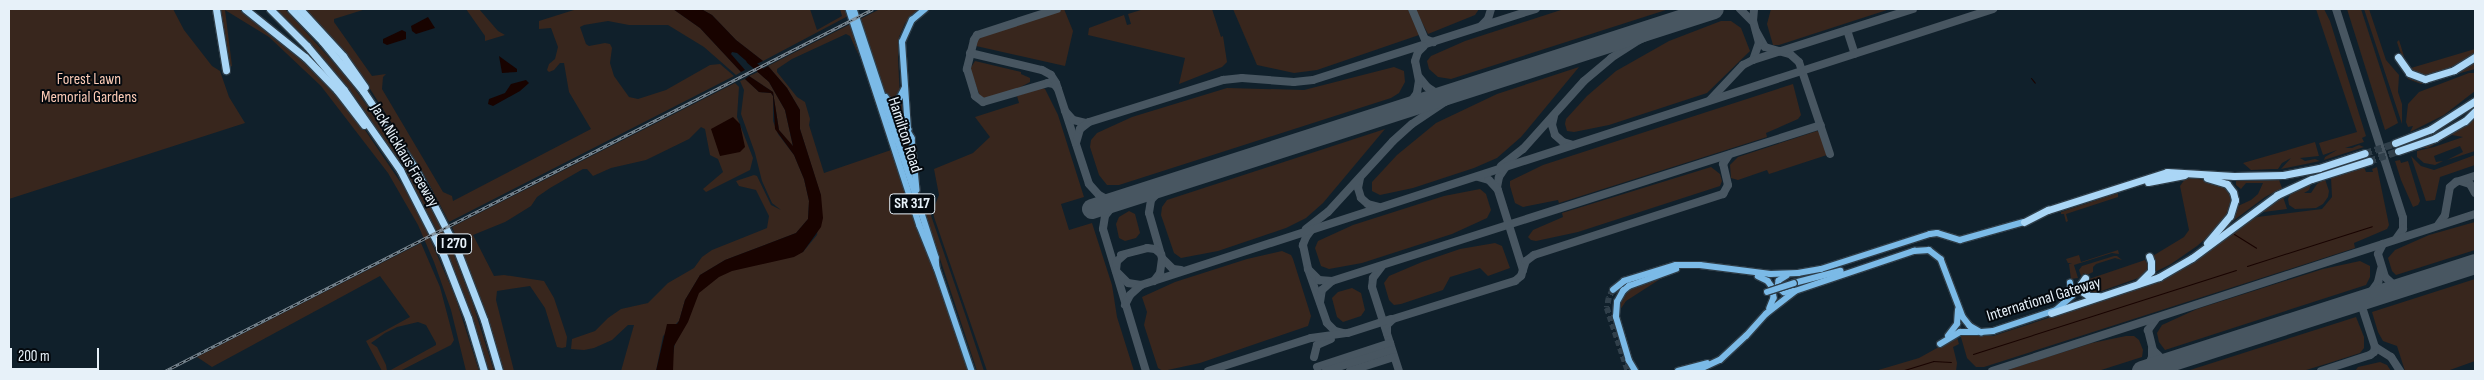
<!DOCTYPE html>
<html>
<head>
<meta charset="utf-8">
<style>
  body { margin:0 }
  #map { position:relative; width:2484px; height:380px; overflow:hidden; background:#10202b; font-family:"Sofia Sans Condensed",sans-serif }
  div>[style] { position:absolute }
  [style*='--x'] { left:calc(var(--x)*1px); top:calc(var(--y)*1px); width:calc(var(--w)*1px); rotate:calc(var(--a)*1deg) }
  .green>* { inset:0; background:#38261d }
  .water>* { inset:0; background:#180300 }
  .stream>* { height:1px; margin:-0.5px; padding:0 0.5px; transform-origin:0.5px; border-radius:0.5px; background:#180300 }
  .river>* { height:5.5px; margin:-2.75px; padding:0 2.75px; transform-origin:2.75px; border-radius:2.75px; background:#180300 }
  .taxiway>* { height:8px; margin:-4px; padding:0 4px; transform-origin:4px; border-radius:4px; background:#485661 }
  .runway>* { height:20px; margin:-10px; padding:0 10px; transform-origin:10px; border-radius:10px; background:#485661 }
  .major-tunnel>* { height:5.5px; margin-top:-2.75px; transform-origin:0; background:repeating-linear-gradient(90deg,#303f4a 0 5.5px,transparent 0 8.5px) }
  .highway-tunnel>* { height:7px; margin-top:-3.5px; transform-origin:0; background:repeating-linear-gradient(90deg,#303f4a 0 7px,transparent 0 10.5px) }
  .roads { filter:drop-shadow(1px 0 #2e3d48) drop-shadow(-1px 0 #2e3d48) drop-shadow(0 1px #2e3d48) drop-shadow(0 -1px #2e3d48) }
  .major>* { height:5.5px; margin:-2.75px; padding:0 2.75px; transform-origin:2.75px; border-radius:2.75px; background:#7bbae7 }
  .highway>* { height:7px; margin:-3.5px; padding:0 3.5px; transform-origin:3.5px; border-radius:3.5px; background:#aad6f6 }
  .rail>* { height:3px; margin-top:-1.5px; transform-origin:0; background:repeating-linear-gradient(90deg,#04090e 0 4px,#808d97 0 8px); box-sizing:border-box; border-block:1px solid #808d97 }
  .bridges { filter:drop-shadow(1px 0 #2e3d48) drop-shadow(-1px 0 #2e3d48) drop-shadow(0 1px #2e3d48) drop-shadow(0 -1px #2e3d48) }
  .major-bridge>* { height:5.5px; margin:-2.75px; padding:0 2.75px; transform-origin:2.75px; border-radius:2.75px; background:#7bbae7 }
  span { translate:-50% -50%; white-space:nowrap; text-align:center; line-height:1.15; -webkit-text-stroke:4px #04090e; paint-order:stroke }
  .shield-label span { padding:1px 4px; background:#04090e; border:1px solid; border-radius:4px; -webkit-text-stroke-width:0 }
  .shield-label { font-size:15px; color:#e7f1f9; font-weight:700 }
  .park-label { font-size:16px; color:#fccbb6 }
  .street-label { font-size:16px; color:#e7f1f9 }
  .frame { position:absolute; inset:0; border:10px solid #e7f1f9; pointer-events:none }
  .scale { position:absolute; left:10px; top:348px; width:89px; height:22px; box-sizing:border-box; border:2px solid #e7f1f9; border-top:0; padding-left:6px; font-size:15px; line-height:18px; white-space:nowrap; color:#e7f1f9; -webkit-text-stroke:4px #04090e; paint-order:stroke }
</style>
</head>
<body>
<div id="map">
  <div class="green">
    <i style="clip-path:polygon(9px 9px,173px 9px,184px 30px,212px 66px,220px 71px,229px 97px,245px 123px,9px 199px)"></i>
    <i style="clip-path:polygon(218px 9px,241px 9px,288px 45px,345px 104px,365px 130px,403px 186px,426px 230px,455px 296px,479px 371px,466px 371px,451px 310px,434px 262px,418px 225px,388px 173px,321px 86px,269px 37px,225px 10px,232px 66px,227px 68px)"></i>
    <i style="clip-path:polygon(276px 9px,285px 9px,344px 74px,397px 147px,446px 235px,472px 301px,494px 371px,489px 371px,466px 299px,440px 236px,402px 166px,357px 100px,334px 71px)"></i>
    <i style="clip-path:polygon(304px 9px,366px 9px,334px 19px,334px 22px,372px 76px,386px 74px,383px 77px,382px 89px,443px 192px,452px 196px,453px 201px,591px 129px,569px 92px,564px 63px,560px 63px,554px 70px,549px 72px,547px 70px,549px 64px,555px 59px,558px 47px,551px 28px,539px 29px,539px 21px,577px 9px,673px 9px,700px 28px,741px 72px,736px 75px,704px 47px,668px 25px,629px 25px,608px 21px,584px 25px,580px 27px,586px 44px,589px 46px,605px 43px,610px 44px,612px 48px,610px 63px,614px 76px,629px 97px,638px 99px,666px 90px,710px 65px,720px 64px,734px 76px,449px 222px,425px 176px,367px 84px,337px 44px)"></i>
    <i style="clip-path:polygon(466px 9px,479px 9px,498px 31px,505px 35px,485px 41px,485px 36px)"></i>
    <i style="clip-path:polygon(701px 9px,810px 9px,817px 30px,842px 16px,840px 9px,846px 9px,848px 16px,763px 61px,736px 40px,712px 15px)"></i>
    <i style="clip-path:polygon(880px 9px,919px 9px,905px 23px,899px 37px,898px 59px,900px 98px,893px 102px,887px 97px,861px 21px,851px 26px,859px 56px,850px 36px,846px 34px,792px 59px,777px 69px,777px 72px,797px 97px,805px 102px,810px 119px,809px 125px,824px 173px,894px 149px,972px 371px,670px 371px,677px 332px,698px 292px,719px 274px,743px 264px,803px 252px,817px 235px,821px 196px,800px 129px,800px 110px,787px 88px,768px 66px)"></i>
    <i style="clip-path:polygon(1064px 9px,1073px 31px,1065px 66px,976px 46px,977px 39px,981px 36px)"></i>
    <i style="clip-path:polygon(1144px 9px,1212px 9px,1221px 37px,1223px 36px,1227px 62px,1222px 67px,1179px 84px,1185px 58px,1088px 35px,1089px 28px,1124px 15px,1127px 25px,1131px 24px,1128px 14px)"></i>
    <i style="clip-path:polygon(1233px 9px,1408px 9px,1419px 35px,1317px 70px,1294px 73px,1257px 65px)"></i>
    <i style="clip-path:polygon(1415px 9px,1479px 9px,1475px 15px,1428px 34px)"></i>
    <i style="clip-path:polygon(1564px 9px,1669px 9px,1451px 79px,1438px 77px,1429px 69px,1427px 61px,1431px 56px,1465px 41px)"></i>
    <i style="clip-path:polygon(1771px 9px,1890px 9px,1779px 45px,1773px 45px,1767px 24px)"></i>
    <i style="clip-path:polygon(2316px 9px,2324px 9px,2330px 21px,2366px 136px,2362px 138px,2364px 142px,2345px 148px,2352px 148px,2359px 145px,2364px 147px,2324px 160px,2325px 157px,2337px 150px,2323px 155px,2319px 143px,2357px 132px)"></i>
    <i style="clip-path:polygon(2347px 9px,2361px 9px,2398px 123px,2385px 130px)"></i>
    <i style="clip-path:polygon(2364px 9px,2369px 9px,2386px 60px,2399px 75px,2398px 92px,2402px 104px,2402px 124px)"></i>
    <i style="clip-path:polygon(1721px 21px,1731px 21px,1741px 28px,1750px 51px,1707px 93px,1609px 125px,1574px 132px,1567px 131px,1565px 124px,1566px 119px,1587px 96px,1616px 71px,1669px 41px)"></i>
    <i style="clip-path:polygon(2399px 40px,2407px 66px,2411px 68px,2475px 49px,2475px 55px,2433px 76px,2416px 75px,2404px 63px,2397px 42px)"></i>
    <i style="clip-path:polygon(2475px 60px,2475px 69px,2421px 84px,2408px 79px,2402px 70px,2420px 80px)"></i>
    <i style="clip-path:polygon(975px 61px,1021px 72px,1021px 74px,1030px 78px,1030px 82px,1015px 90px,981px 99px,970px 69px)"></i>
    <i style="clip-path:polygon(1394px 67px,1404px 71px,1405px 82px,1399px 93px,1391px 98px,1119px 185px,1107px 185px,1099px 175px,1090px 147px,1091px 140px,1097px 133px,1132px 117px,1227px 88px,1304px 90px)"></i>
    <i style="clip-path:polygon(1579px 67px,1521px 137px,1497px 158px,1474px 168px,1413px 188px,1380px 195px,1372px 191px,1372px 182px,1397px 155px,1436px 123px,1497px 94px)"></i>
    <i style="clip-path:polygon(758px 72px,769px 82px,785px 110px,793px 147px,779px 130px,773px 92px,749px 76px)"></i>
    <i style="clip-path:polygon(2469px 73px,2475px 73px,2475px 91px,2444px 115px,2410px 132px,2413px 126px,2408px 127px,2406px 122px,2408px 104px,2419px 92px)"></i>
    <i style="clip-path:polygon(745px 79px,759px 92px,771px 93px,773px 96px,773px 121px,778px 134px,794px 155px,804px 179px,809px 201px,808px 219px,796px 233px,725px 260px,700px 275px,685px 300px,679px 321px,663px 336px,656px 371px,621px 371px,634px 325px,628px 325px,612px 340px,594px 348px,584px 350px,571px 349px,572px 339px,595px 331px,608px 318px,621px 309px,648px 303px,668px 283px,694px 268px,702px 257px,712px 250px,767px 228px,769px 216px,756px 190px,739px 186px,736px 181px,754px 175px,757px 176px,771px 205px,781px 210px,772px 203px,762px 181px,755px 153px,741px 114px,744px 90px,740px 81px)"></i>
    <i style="clip-path:polygon(735px 83px,739px 87px,737px 117px,753px 158px,750px 170px,706px 192px,703px 189px,723px 172px,718px 159px,710px 155px,705px 129px,701px 127px,689px 139px,646px 160px,611px 168px,593px 176px,587px 169px,583px 169px,550px 188px,537px 197px,531px 206px,505px 222px,473px 235px,494px 276px,504px 275px,544px 281px,554px 298px,567px 337px,566px 347px,562px 348px,557px 347px,545px 308px,530px 286px,497px 291px,496px 300px,514px 371px,504px 371px,485px 309px,452px 227px)"></i>
    <i style="clip-path:polygon(1793px 84px,1801px 115px,1798px 119px,1766px 133px,1767px 137px,1559px 203px,1558px 200px,1523px 207px,1515px 203px,1510px 186px,1510px 181px,1543px 165px)"></i>
    <i style="clip-path:polygon(1042px 88px,1045px 89px,1058px 115px,1084px 197px,1061px 204px,1069px 230px,1092px 223px,1112px 285px,1117px 317px,1134px 371px,987px 371px,934px 217px,933px 210px,939px 195px,934px 169px,973px 153px,990px 137px,975px 117px,1019px 103px,1017px 96px)"></i>
    <i style="clip-path:polygon(903px 104px,905px 124px,903px 131px,899px 133px,888px 105px)"></i>
    <i style="clip-path:polygon(2475px 119px,2475px 151px,2447px 160px,2463px 152px,2460px 146px,2434px 156px,2436px 162px,2443px 161px,2435px 165px,2424px 163px,2417px 157px,2417px 151px,2434px 147px,2463px 137px,2452px 135px,2428px 148px,2421px 148px,2453px 133px)"></i>
    <i style="clip-path:polygon(1385px 129px,1323px 203px,1306px 218px,1286px 228px,1218px 251px,1181px 258px,1174px 253px,1161px 215px,1162px 207px,1167px 200px)"></i>
    <i style="clip-path:polygon(1817px 131px,1821px 133px,1827px 155px,1769px 174px,1767px 170px,1738px 180px,1731px 178px,1730px 165px,1738px 157px)"></i>
    <i style="clip-path:polygon(910px 137px,914px 175px,913px 178px,901px 144px)"></i>
    <i style="clip-path:polygon(2315px 142px,2319px 156px,2300px 158px,2305px 161px,2315px 159px,2320px 161px,2281px 169px,2291px 158px,2282px 163px,2278px 169px,2272px 169px,2251px 170px,2243px 163px)"></i>
    <i style="clip-path:polygon(2475px 155px,2475px 165px,2440px 177px,2435px 200px,2426px 201px,2411px 156px,2421px 166px,2434px 170px)"></i>
    <i style="clip-path:polygon(2400px 160px,2401px 163px,2408px 161px,2420px 201px,2418px 205px,2413px 207px,2401px 180px,2395px 161px)"></i>
    <i style="clip-path:polygon(1711px 167px,1720px 174px,1722px 181px,1720px 186px,1578px 232px,1536px 241px,1531px 240px,1528px 237px,1533px 230px,1563px 217px,1562px 213px)"></i>
    <i style="clip-path:polygon(2364px 167px,2366px 172px,2373px 172px,2372px 169px,2377px 167px,2389px 225px,2387px 229px,2354px 243px,2355px 248px,1984px 367px,1976px 367px,1967px 358px,1960px 334px,1993px 336px,2144px 287px,2176px 272px,2243px 225px,2257px 217px,2322px 209px,2332px 197px,2331px 178px)"></i>
    <i style="clip-path:polygon(2192px 178px,2223px 183px,2232px 193px,2232px 208px,2211px 234px,2197px 246px,2171px 264px,2149px 275px,2151px 257px,2184px 237px,2189px 230px,2180px 186px,2185px 179px)"></i>
    <i style="clip-path:polygon(2325px 179px,2329px 191px,2328px 197px,2323px 204px,2316px 208px,2295px 209px,2289px 205px,2288px 199px,2291px 193px,2311px 184px,2309px 190px,2304px 193px,2311px 193px,2317px 184px)"></i>
    <i style="clip-path:polygon(2279px 180px,2282px 188px,2265px 197px,2221px 230px,2238px 206px,2251px 200px,2258px 194px,2263px 183px,2246px 183px,2241px 189px,2236px 185px,2236px 181px)"></i>
    <i style="clip-path:polygon(1480px 189px,1486px 194px,1491px 210px,1487px 218px,1452px 234px,1362px 263px,1329px 269px,1321px 266px,1315px 248px,1318px 241px,1353px 225px,1444px 196px)"></i>
    <i style="clip-path:polygon(2118px 193px,2118px 197px,2066px 214px,2068px 221px,2066px 222px,2064px 214px,2061px 214px,2061px 212px)"></i>
    <i style="clip-path:polygon(2283px 197px,2287px 209px,2256px 213px,2267px 205px)"></i>
    <i style="clip-path:polygon(927px 204px,965px 314px,984px 371px,977px 371px,924px 210px)"></i>
    <i style="clip-path:polygon(1129px 211px,1135px 214px,1140px 233px,1136px 238px,1125px 241px,1119px 238px,1116px 224px,1119px 217px)"></i>
    <i style="clip-path:polygon(2475px 222px,2475px 250px,2396px 275px,2392px 271px,2388px 258px,2395px 250px,2429px 235px)"></i>
    <i style="clip-path:polygon(421px 243px,440px 287px,454px 340px,451px 345px,400px 371px,389px 371px,436px 345px,436px 343px,426px 325px,418px 322px,397px 327px,385px 333px,371px 343px,377px 347px,386px 365px,387px 371px,382px 371px,366px 341px,410px 317px,380px 276px,212px 367px,197px 357px)"></i>
    <i style="clip-path:polygon(1495px 243px,1502px 246px,1510px 268px,1488px 276px,1480px 268px,1450px 277px,1443px 290px,1401px 304px,1394px 305px,1389px 300px,1384px 283px,1389px 276px,1422px 262px,1460px 249px)"></i>
    <i style="clip-path:polygon(2118px 250px,2119px 254px,2112px 253px,2074px 265px,2078px 278px,2071px 279px,2069px 264px,2072px 263px,2068px 263px,2066px 259px,2079px 255px,2081px 262px)"></i>
    <i style="clip-path:polygon(1282px 251px,1291px 255px,1293px 259px,1311px 316px,1308px 326px,1200px 363px,1163px 371px,1158px 368px,1144px 325px,1147px 312px,1142px 297px,1175px 282px,1247px 259px)"></i>
    <i style="clip-path:polygon(2114px 256px,2117px 256px,2122px 260px,2115px 258px,2096px 264px,2093px 267px,2093px 272px,2087px 275px,2083px 273px,2084px 275px,2081px 276px,2079px 270px,2082px 266px)"></i>
    <i style="clip-path:polygon(2145px 260px,2150px 268px,2144px 276px,2093px 294px,2086px 291px,2084px 285px,2089px 279px)"></i>
    <i style="clip-path:polygon(2360px 261px,2370px 266px,2370px 277px,2366px 285px,2165px 350px,2159px 342px,2157px 333px,2162px 325px,2197px 309px,2323px 269px)"></i>
    <i style="clip-path:polygon(1668px 274px,1626px 301px,1620px 310px,1619px 306px,1629px 290px)"></i>
    <i style="clip-path:polygon(2475px 279px,2475px 361px,2447px 371px,2405px 371px,2397px 346px,2383px 341px,2378px 332px,2372px 312px)"></i>
    <i style="clip-path:polygon(1352px 288px,1361px 293px,1365px 310px,1361px 316px,1343px 322px,1337px 317px,1332px 298px,1338px 292px)"></i>
    <i style="clip-path:polygon(2356px 317px,2364px 337px,2364px 348px,2360px 353px,2329px 363px,2303px 371px,2187px 371px)"></i>
    <i style="clip-path:polygon(2126px 336px,2134px 336px,2139px 340px,2143px 350px,2142px 357px,2098px 371px,2004px 371px,2092px 343px)"></i>
    <i style="clip-path:polygon(1957px 337px,1959px 344px,1953px 347px,1957px 363px,1956px 371px,1875px 371px,1919px 358px)"></i>
    <i style="clip-path:polygon(2380px 362px,2387px 365px,2391px 371px,2355px 371px,2358px 367px)"></i>
  </div>
  <div class="water">
    <i style="clip-path:polygon(673px 9px,703px 10px,712px 15px,736px 40px,763px 61px,752px 66px,737px 53px,732px 52px,731px 54px,745px 70px,741px 72px,700px 28px)"></i>
    <i style="clip-path:polygon(428px 17px,435px 28px,416px 34px,412px 31px,411px 26px)"></i>
    <i style="clip-path:polygon(402px 30px,406px 32px,406px 39px,387px 45px,383px 43px,383px 39px)"></i>
    <i style="clip-path:polygon(499px 56px,517px 69px,517px 72px,502px 73px)"></i>
    <i style="clip-path:polygon(768px 66px,787px 88px,800px 110px,800px 129px,821px 195px,823px 218px,821px 227px,803px 252px,794px 257px,732px 271px,719px 277px,699px 293px,688px 322px,674px 346px,673px 371px,656px 371px,667px 324px,677px 324px,679px 321px,685px 300px,700px 275px,725px 260px,796px 233px,808px 219px,809px 201px,804px 179px,794px 155px,775px 129px,773px 96px,771px 93px,759px 92px,745px 79px,749px 76px,773px 92px,779px 130px,793px 146px,785px 110px,769px 82px,758px 72px)"></i>
    <i style="clip-path:polygon(526px 80px,529px 83px,520px 91px,493px 106px,488px 104px,489px 99px,505px 93px,511px 84px)"></i>
    <i style="clip-path:polygon(733px 117px,740px 124px,745px 147px,740px 152px,720px 156px,711px 129px)"></i>
  </div>
  <div class="stream">
    <i style="--x:2031;--y:78;--w:6;--a:51"></i>
    <i style="--x:2234;--y:234;--w:26;--a:32"></i>
    <i style="--x:2247;--y:266;--w:131;--a:-17.7"></i>
    <i style="--x:1973;--y:354;--w:276;--a:-17.7"></i>
    <i style="--x:1901;--y:371;--w:34;--a:-17"></i>
    <i style="--x:1933;--y:361;--w:18;--a:3"></i>
  </div>
  <div class="river">
    <i style="--x:750;--y:61;--w:21;--a:41"></i>
  </div>
  <div class="taxiway">
    <i style="--x:1057;--y:9;--w:84;--a:162"></i>
    <i style="--x:977;--y:35;--w:6;--a:121"></i>
    <i style="--x:974;--y:40;--w:30;--a:104"></i>
    <i style="--x:967;--y:69;--w:28;--a:73"></i>
    <i style="--x:975;--y:96;--w:10;--a:37"></i>
    <i style="--x:983;--y:102;--w:68;--a:-16.3"></i>
    <i style="--x:1048;--y:83;--w:6;--a:9"></i>
    <i style="--x:1054;--y:84;--w:6;--a:51"></i>
    <i style="--x:1412;--y:9;--w:33;--a:67"></i>
    <i style="--x:1425;--y:39;--w:9;--a:21"></i>
    <i style="--x:1740;--y:9;--w:18;--a:45"></i>
    <i style="--x:2336;--y:9;--w:219;--a:72.2"></i>
    <i style="--x:2403;--y:218;--w:11;--a:90"></i>
    <i style="--x:2403;--y:229;--w:12;--a:125"></i>
    <i style="--x:1481;--y:26;--w:10;--a:-45"></i>
    <i style="--x:1488;--y:19;--w:10;--a:-73"></i>
    <i style="--x:1847;--y:30;--w:25;--a:72"></i>
    <i style="--x:1756;--y:31;--w:18;--a:61"></i>
    <i style="--x:1765;--y:47;--w:26;--a:16"></i>
    <i style="--x:1790;--y:54;--w:12;--a:42"></i>
    <i style="--x:1799;--y:62;--w:97;--a:71.4"></i>
    <i style="--x:970;--y:53;--w:74;--a:13.3"></i>
    <i style="--x:1042;--y:70;--w:10;--a:29"></i>
    <i style="--x:1051;--y:75;--w:9;--a:58"></i>
    <i style="--x:1056;--y:83;--w:106;--a:71.9"></i>
    <i style="--x:1089;--y:184;--w:15;--a:48"></i>
    <i style="--x:1099;--y:195;--w:10;--a:29"></i>
    <i style="--x:1108;--y:200;--w:9;--a:6"></i>
    <i style="--x:1753;--y:60;--w:18;--a:-71"></i>
    <i style="--x:1759;--y:43;--w:23;--a:-105"></i>
    <i style="--x:1753;--y:21;--w:12;--a:-85"></i>
    <i style="--x:1419;--y:77;--w:13;--a:51"></i>
    <i style="--x:1427;--y:87;--w:9;--a:32"></i>
    <i style="--x:1435;--y:92;--w:10;--a:6"></i>
    <i style="--x:1445;--y:93;--w:15;--a:-11"></i>
    <i style="--x:1710;--y:100;--w:48;--a:-46.7"></i>
    <i style="--x:1743;--y:65;--w:11;--a:-27"></i>
    <i style="--x:1753;--y:60;--w:168;--a:-17.7"></i>
    <i style="--x:1065;--y:111;--w:12;--a:48"></i>
    <i style="--x:1073;--y:120;--w:13;--a:13"></i>
    <i style="--x:1086;--y:123;--w:144;--a:-17.4"></i>
    <i style="--x:1223;--y:80;--w:19;--a:-6"></i>
    <i style="--x:1242;--y:78;--w:52;--a:4.4"></i>
    <i style="--x:1294;--y:82;--w:19;--a:-6"></i>
    <i style="--x:1313;--y:80;--w:234;--a:-17.7"></i>
    <i style="--x:1393;--y:112;--w:19;--a:-28"></i>
    <i style="--x:1410;--y:103;--w:12;--a:-55"></i>
    <i style="--x:1417;--y:93;--w:12;--a:-81"></i>
    <i style="--x:1419;--y:81;--w:20;--a:-101"></i>
    <i style="--x:1415;--y:61;--w:9;--a:-72"></i>
    <i style="--x:1418;--y:52;--w:8;--a:-45"></i>
    <i style="--x:1554;--y:116;--w:9;--a:103"></i>
    <i style="--x:1552;--y:125;--w:10;--a:73"></i>
    <i style="--x:1555;--y:135;--w:11;--a:41"></i>
    <i style="--x:1563;--y:142;--w:10;--a:17"></i>
    <i style="--x:1076;--y:143;--w:15;--a:-74"></i>
    <i style="--x:1080;--y:129;--w:11;--a:-38"></i>
    <i style="--x:1501;--y:166;--w:28;--a:-38"></i>
    <i style="--x:1523;--y:149;--w:91;--a:-48.1"></i>
    <i style="--x:1584;--y:81;--w:35;--a:-40"></i>
    <i style="--x:1611;--y:58;--w:33;--a:-33"></i>
    <i style="--x:1639;--y:40;--w:55;--a:-24.7"></i>
    <i style="--x:1505;--y:168;--w:11;--a:124"></i>
    <i style="--x:1499;--y:177;--w:10;--a:101"></i>
    <i style="--x:1497;--y:187;--w:87;--a:72.6"></i>
    <i style="--x:1478;--y:177;--w:11;--a:15"></i>
    <i style="--x:1489;--y:180;--w:13;--a:48"></i>
    <i style="--x:1360;--y:178;--w:10;--a:101"></i>
    <i style="--x:1358;--y:188;--w:10;--a:73"></i>
    <i style="--x:1361;--y:198;--w:9;--a:41"></i>
    <i style="--x:1368;--y:204;--w:11;--a:15"></i>
    <i style="--x:2460;--y:181;--w:10;--a:17"></i>
    <i style="--x:2470;--y:184;--w:10;--a:61"></i>
    <i style="--x:1165;--y:185;--w:21;--a:133"></i>
    <i style="--x:1151;--y:200;--w:13;--a:99"></i>
    <i style="--x:1149;--y:213;--w:47;--a:73.9"></i>
    <i style="--x:1162;--y:258;--w:16;--a:45"></i>
    <i style="--x:1173;--y:269;--w:8;--a:7"></i>
    <i style="--x:1117;--y:201;--w:19;--a:129"></i>
    <i style="--x:1105;--y:216;--w:13;--a:99"></i>
    <i style="--x:1103;--y:229;--w:148;--a:73.2"></i>
    <i style="--x:2438;--y:225;--w:12;--a:-55"></i>
    <i style="--x:2445;--y:215;--w:28;--a:-80"></i>
    <i style="--x:2450;--y:187;--w:8;--a:-40"></i>
    <i style="--x:2456;--y:182;--w:20;--a:-18"></i>
    <i style="--x:1306;--y:229;--w:28;--a:-38"></i>
    <i style="--x:1328;--y:212;--w:96;--a:-47.5"></i>
    <i style="--x:1393;--y:141;--w:25;--a:-42"></i>
    <i style="--x:1412;--y:124;--w:40;--a:-34"></i>
    <i style="--x:1445;--y:102;--w:52;--a:-25.1"></i>
    <i style="--x:1312;--y:229;--w:10;--a:127"></i>
    <i style="--x:1306;--y:237;--w:9;--a:111"></i>
    <i style="--x:1303;--y:245;--w:25;--a:78"></i>
    <i style="--x:1308;--y:269;--w:57;--a:70.6"></i>
    <i style="--x:1327;--y:323;--w:11;--a:45"></i>
    <i style="--x:1335;--y:331;--w:9;--a:13"></i>
    <i style="--x:2383;--y:244;--w:11;--a:117"></i>
    <i style="--x:2378;--y:254;--w:24;--a:73"></i>
    <i style="--x:2385;--y:277;--w:13;--a:42"></i>
    <i style="--x:2395;--y:286;--w:11;--a:5"></i>
    <i style="--x:1121;--y:255;--w:27;--a:-15"></i>
    <i style="--x:1147;--y:248;--w:8;--a:7"></i>
    <i style="--x:1155;--y:249;--w:8;--a:40"></i>
    <i style="--x:1124;--y:255;--w:9;--a:139"></i>
    <i style="--x:1117;--y:261;--w:10;--a:96"></i>
    <i style="--x:1116;--y:271;--w:17;--a:45"></i>
    <i style="--x:1128;--y:283;--w:13;--a:9"></i>
    <i style="--x:1141;--y:285;--w:896;--a:-17.95"></i>
    <i style="--x:1382;--y:266;--w:15;--a:127"></i>
    <i style="--x:1373;--y:278;--w:9;--a:96"></i>
    <i style="--x:1372;--y:287;--w:88;--a:72.2"></i>
    <i style="--x:1308;--y:269;--w:16;--a:45"></i>
    <i style="--x:1319;--y:280;--w:13;--a:4"></i>
    <i style="--x:1332;--y:281;--w:513;--a:-17.69"></i>
    <i style="--x:1154;--y:281;--w:10;--a:-53"></i>
    <i style="--x:1160;--y:273;--w:15;--a:-82"></i>
    <i style="--x:1320;--y:302;--w:12;--a:-81"></i>
    <i style="--x:1322;--y:290;--w:13;--a:-42"></i>
    <i style="--x:2353;--y:304;--w:15;--a:-32"></i>
    <i style="--x:1125;--y:305;--w:11;--a:-63"></i>
    <i style="--x:1130;--y:295;--w:15;--a:-42"></i>
    <i style="--x:2362;--y:308;--w:5;--a:-79"></i>
    <i style="--x:2363;--y:303;--w:26;--a:-54"></i>
    <i style="--x:2378;--y:282;--w:13;--a:-77"></i>
    <i style="--x:2156;--y:319;--w:14;--a:126"></i>
    <i style="--x:2148;--y:330;--w:21;--a:76"></i>
    <i style="--x:2153;--y:350;--w:13;--a:45"></i>
    <i style="--x:2162;--y:359;--w:14;--a:8"></i>
    <i style="--x:1387;--y:333;--w:8;--a:-90"></i>
    <i style="--x:1387;--y:325;--w:8;--a:-45"></i>
    <i style="--x:1393;--y:319;--w:128;--a:-17.3"></i>
    <i style="--x:1515;--y:281;--w:8;--a:-40"></i>
    <i style="--x:1521;--y:276;--w:16;--a:-72"></i>
    <i style="--x:1526;--y:261;--w:10;--a:-37"></i>
    <i style="--x:1534;--y:255;--w:199;--a:-17.9"></i>
    <i style="--x:1723;--y:194;--w:10;--a:-61"></i>
    <i style="--x:1728;--y:185;--w:22;--a:-103"></i>
    <i style="--x:1723;--y:164;--w:11;--a:-56"></i>
    <i style="--x:2375;--y:347;--w:19;--a:32"></i>
    <i style="--x:2391;--y:357;--w:17;--a:57"></i>
    <i style="--x:1314;--y:357;--w:12;--a:-76"></i>
    <i style="--x:1317;--y:345;--w:15;--a:-23"></i>
    <i style="--x:1317;--y:367;--w:77;--a:-18.2"></i>
    <i style="--x:1208;--y:371;--w:108;--a:-17.8"></i>
    <i style="--x:1311;--y:338;--w:37;--a:-8"></i>
    <i style="--x:1348;--y:333;--w:45;--a:-18"></i>
    <i style="--x:1326;--y:371;--w:69;--a:-17.7"></i>
    <i style="--x:1350;--y:371;--w:46;--a:-17.7"></i>
    <i style="--x:1992;--y:371;--w:508;--a:-18.01"></i>
    <i style="--x:2146;--y:371;--w:15;--a:-67"></i>
    <i style="--x:2152;--y:357;--w:8;--a:-90"></i>
    <i style="--x:2321;--y:371;--w:52;--a:-18.1"></i>
    <i style="--x:2370;--y:355;--w:5;--a:-37"></i>
    <i style="--x:2374;--y:352;--w:5;--a:-79"></i>
    <i style="--x:2375;--y:347;--w:38;--a:-108"></i>
  </div>
  <div class="runway">
    <i style="--x:1092;--y:209;--w:653;--a:-17.82"></i>
    <i style="--x:2142;--y:371;--w:350;--a:-17.8"></i>
  </div>
  <div class="major-tunnel">
    <i style="--x:1613;--y:290;--w:9;--a:117"></i>
    <i style="--x:1609;--y:298;--w:10;--a:101"></i>
    <i style="--x:1607;--y:308;--w:66;--a:71.6"></i>
  </div>
  <div class="highway-tunnel">
    <i style="--x:2365;--y:153;--w:32;--a:-18"></i>
    <i style="--x:2369;--y:161;--w:31;--a:-19"></i>
  </div>
  <div class="roads">
    <div class="major">
      <i style="--x:849;--y:9;--w:228;--a:71.9"></i>
      <i style="--x:920;--y:226;--w:43;--a:68.2"></i>
      <i style="--x:854;--y:9;--w:206;--a:71.6"></i>
      <i style="--x:919;--y:204;--w:56;--a:72.2"></i>
      <i style="--x:936;--y:257;--w:11;--a:85"></i>
      <i style="--x:937;--y:268;--w:109;--a:71.2"></i>
      <i style="--x:886;--y:97;--w:9;--a:54"></i>
      <i style="--x:891;--y:104;--w:6;--a:-9"></i>
      <i style="--x:897;--y:103;--w:16;--a:-63"></i>
      <i style="--x:908;--y:131;--w:8;--a:60"></i>
      <i style="--x:912;--y:138;--w:52;--a:84.5"></i>
      <i style="--x:895;--y:139;--w:8;--a:-14"></i>
      <i style="--x:903;--y:137;--w:9;--a:-54"></i>
      <i style="--x:908;--y:130;--w:88;--a:-93.9"></i>
      <i style="--x:902;--y:42;--w:24;--a:-66"></i>
      <i style="--x:912;--y:20;--w:17;--a:-40"></i>
      <i style="--x:1758;--y:276;--w:11;--a:27"></i>
      <i style="--x:1768;--y:281;--w:9;--a:54"></i>
      <i style="--x:1773;--y:288;--w:10;--a:84"></i>
      <i style="--x:1774;--y:298;--w:11;--a:112"></i>
      <i style="--x:1787;--y:276;--w:9;--a:148"></i>
      <i style="--x:1779;--y:281;--w:6;--a:99"></i>
      <i style="--x:1778;--y:287;--w:8;--a:40"></i>
      <i style="--x:1784;--y:292;--w:9;--a:-6"></i>
      <i style="--x:1794;--y:283;--w:48;--a:-14.6"></i>
      <i style="--x:1613;--y:290;--w:14;--a:-39"></i>
      <i style="--x:1624;--y:281;--w:54;--a:-17.1"></i>
      <i style="--x:1676;--y:265;--w:24;--a:0"></i>
      <i style="--x:1700;--y:265;--w:71;--a:7.3"></i>
      <i style="--x:1770;--y:274;--w:28;--a:-2"></i>
      <i style="--x:1798;--y:273;--w:23;--a:-10"></i>
      <i style="--x:1821;--y:269;--w:114;--a:-17.8"></i>
      <i style="--x:1930;--y:234;--w:7;--a:-8"></i>
      <i style="--x:1937;--y:233;--w:24;--a:17"></i>
      <i style="--x:1960;--y:240;--w:66;--a:-15.7"></i>
      <i style="--x:1948;--y:336;--w:15;--a:-53"></i>
      <i style="--x:1957;--y:324;--w:14;--a:-86"></i>
      <i style="--x:1940;--y:344;--w:23;--a:-31"></i>
      <i style="--x:1960;--y:332;--w:17;--a:0"></i>
      <i style="--x:1635;--y:371;--w:12;--a:-121"></i>
      <i style="--x:1629;--y:361;--w:46;--a:-106.5"></i>
      <i style="--x:1616;--y:317;--w:15;--a:-86"></i>
      <i style="--x:1617;--y:302;--w:13;--a:-61"></i>
      <i style="--x:1623;--y:291;--w:8;--a:-40"></i>
      <i style="--x:1629;--y:286;--w:50;--a:-19.9"></i>
      <i style="--x:1678;--y:371;--w:30;--a:-15"></i>
      <i style="--x:1696;--y:371;--w:26;--a:-25"></i>
      <i style="--x:1720;--y:360;--w:35;--a:-43"></i>
      <i style="--x:1746;--y:336;--w:30;--a:-48"></i>
      <i style="--x:1766;--y:314;--w:37;--a:-38"></i>
      <i style="--x:1795;--y:291;--w:126;--a:-18.6"></i>
      <i style="--x:1914;--y:251;--w:15;--a:-4"></i>
      <i style="--x:1929;--y:250;--w:15;--a:37"></i>
      <i style="--x:1941;--y:259;--w:62;--a:69.2"></i>
      <i style="--x:1963;--y:317;--w:11;--a:52"></i>
      <i style="--x:1970;--y:326;--w:13;--a:29"></i>
      <i style="--x:1981;--y:332;--w:12;--a:-5"></i>
      <i style="--x:1993;--y:331;--w:66;--a:-18.4"></i>
      <i style="--x:2056;--y:310;--w:21;--a:-41"></i>
      <i style="--x:2072;--y:296;--w:13;--a:-99"></i>
    </div>
    <div class="highway">
      <i style="--x:216;--y:9;--w:62;--a:80.7"></i>
      <i style="--x:245;--y:9;--w:77;--a:38.7"></i>
      <i style="--x:305;--y:57;--w:46;--a:45.9"></i>
      <i style="--x:337;--y:90;--w:44;--a:52.4"></i>
      <i style="--x:270;--y:9;--w:52;--a:45"></i>
      <i style="--x:307;--y:46;--w:57;--a:49.9"></i>
      <i style="--x:344;--y:90;--w:98;--a:55"></i>
      <i style="--x:400;--y:170;--w:94;--a:62.9"></i>
      <i style="--x:443;--y:254;--w:69;--a:68.7"></i>
      <i style="--x:468;--y:318;--w:55;--a:73.2"></i>
      <i style="--x:291;--y:9;--w:45;--a:45.9"></i>
      <i style="--x:322;--y:41;--w:65;--a:50.6"></i>
      <i style="--x:363;--y:91;--w:93;--a:56"></i>
      <i style="--x:415;--y:168;--w:92;--a:62.9"></i>
      <i style="--x:457;--y:250;--w:75;--a:68.9"></i>
      <i style="--x:484;--y:320;--w:53;--a:73.6"></i>
      <i style="--x:300;--y:9;--w:64;--a:47.5"></i>
      <i style="--x:343;--y:56;--w:38;--a:55"></i>
      <i style="--x:2398;--y:57;--w:19;--a:55"></i>
      <i style="--x:2409;--y:73;--w:17;--a:21"></i>
      <i style="--x:2425;--y:79;--w:30;--a:-17"></i>
      <i style="--x:2454;--y:70;--w:25;--a:-32"></i>
      <i style="--x:2395;--y:143;--w:39;--a:-21"></i>
      <i style="--x:2431;--y:129;--w:52;--a:-32.5"></i>
      <i style="--x:2398;--y:151;--w:39;--a:-19"></i>
      <i style="--x:2435;--y:138;--w:34;--a:-30"></i>
      <i style="--x:2465;--y:121;--w:14;--a:-45"></i>
      <i style="--x:2148;--y:182;--w:37;--a:-11"></i>
      <i style="--x:2024;--y:222;--w:27;--a:-27"></i>
      <i style="--x:2048;--y:210;--w:125;--a:-17.7"></i>
      <i style="--x:2167;--y:172;--w:67;--a:3.4"></i>
      <i style="--x:2234;--y:176;--w:49;--a:-1.2"></i>
      <i style="--x:2283;--y:175;--w:37;--a:-11"></i>
      <i style="--x:2319;--y:168;--w:48;--a:-18.1"></i>
      <i style="--x:2207;--y:243;--w:35;--a:-50"></i>
      <i style="--x:2230;--y:216;--w:17;--a:-73"></i>
      <i style="--x:2235;--y:200;--w:8;--a:-104"></i>
      <i style="--x:2233;--y:192;--w:10;--a:-127"></i>
      <i style="--x:2227;--y:184;--w:21;--a:-163"></i>
      <i style="--x:2085;--y:278;--w:7;--a:124"></i>
      <i style="--x:2081;--y:284;--w:8;--a:76"></i>
      <i style="--x:2083;--y:292;--w:7;--a:34"></i>
      <i style="--x:2089;--y:296;--w:9;--a:0"></i>
      <i style="--x:2139;--y:283;--w:17;--a:-45"></i>
      <i style="--x:2151;--y:271;--w:9;--a:-90"></i>
      <i style="--x:2151;--y:262;--w:6;--a:-108"></i>
      <i style="--x:2051;--y:313;--w:114;--a:-18.4"></i>
      <i style="--x:2159;--y:277;--w:38;--a:-30"></i>
      <i style="--x:2192;--y:258;--w:106;--a:-36.5"></i>
      <i style="--x:2277;--y:195;--w:38;--a:-25"></i>
      <i style="--x:2312;--y:179;--w:60;--a:-17.5"></i>
    </div>
  </div>
  <div class="rail">
    <i style="--x:165;--y:371;--w:795;--a:-27.08"></i>
  </div>
  <div class="bridges">
    <div class="major-bridge">
      <i style="--x:1767;--y:292;--w:28;--a:-18"></i>
    </div>
  </div>
  <div class="shield-label">
    <span style="left:912px;top:204px">SR 317</span>
    <span style="left:454px;top:244px">I 270</span>
  </div>
  <div class="park-label">
    <span style="left:89px;top:89px">Forest Lawn<br>Memorial Gardens</span>
  </div>
  <div class="street-label">
    <span style="left:904px;top:135px;rotate:72deg">Hamilton Road</span>
    <span style="left:404px;top:156px;rotate:59deg">Jack Nicklaus Freeway</span>
    <span style="left:2044px;top:300px;rotate:-17deg">International Gateway</span>
  </div>
  <div class="frame"></div>
  <div class="scale">200 m</div>
</div>
</body>
</html>
